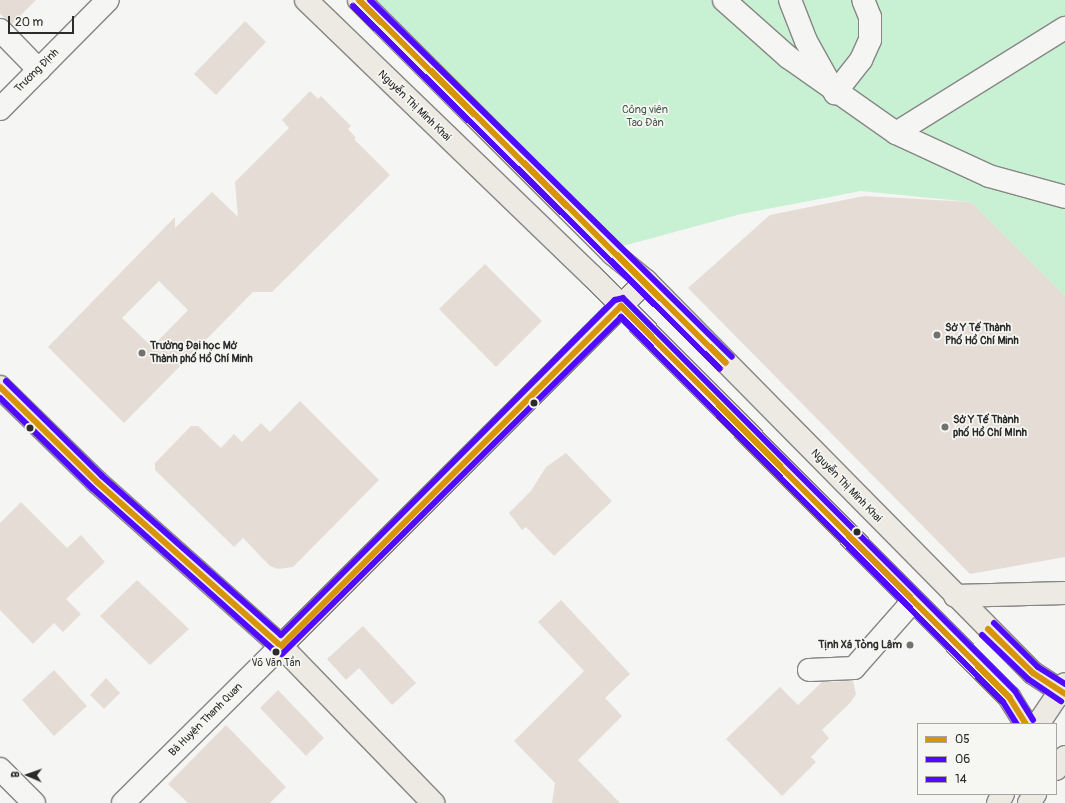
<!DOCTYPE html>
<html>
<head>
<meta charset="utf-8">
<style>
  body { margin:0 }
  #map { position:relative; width:1065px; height:803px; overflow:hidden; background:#f5f5f3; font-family:Pangolin,sans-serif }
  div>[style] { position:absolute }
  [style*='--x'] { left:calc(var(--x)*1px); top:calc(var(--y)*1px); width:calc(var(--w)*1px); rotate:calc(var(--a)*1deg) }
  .green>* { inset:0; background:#c8f0d3 }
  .building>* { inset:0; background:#e5dcd6 }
  .roads { filter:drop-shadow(1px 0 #868685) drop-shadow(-1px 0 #868685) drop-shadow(0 1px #868685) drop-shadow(0 -1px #868685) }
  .minor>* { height:22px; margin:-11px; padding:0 11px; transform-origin:11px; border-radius:11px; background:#f5f5f3 }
  .major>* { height:22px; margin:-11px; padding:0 11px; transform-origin:11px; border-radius:11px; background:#edeae4 }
  .bus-1>* { height:6px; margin:-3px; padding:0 3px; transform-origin:3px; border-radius:3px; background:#d89406 }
  .bus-2>* { height:6px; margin:-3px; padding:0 3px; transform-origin:3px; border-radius:3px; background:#4f0aff }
  .bus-3>* { height:6px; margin:-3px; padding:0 3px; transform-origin:3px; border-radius:3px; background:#4f0aff }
  .dots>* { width:11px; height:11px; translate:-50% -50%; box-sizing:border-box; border:2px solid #f6f6f2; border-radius:50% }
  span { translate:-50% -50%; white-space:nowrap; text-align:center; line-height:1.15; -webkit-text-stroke:3.5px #f6f6f2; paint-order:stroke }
  .bus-label { font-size:10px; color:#2b2b2b }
  .street-label { font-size:11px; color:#2b2b2b }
  .park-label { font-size:11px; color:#495b4e }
  .poi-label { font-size:11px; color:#2b2b2b; font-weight:700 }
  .left { translate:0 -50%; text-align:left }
  .right { translate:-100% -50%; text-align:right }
  .legend { position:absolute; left:917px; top:723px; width:140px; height:72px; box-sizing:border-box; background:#f6f6f2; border:1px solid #a5a5a2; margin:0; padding:5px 7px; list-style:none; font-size:12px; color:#2b2b2b }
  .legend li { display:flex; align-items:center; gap:8px; height:20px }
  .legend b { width:20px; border:1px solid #a5a5a2 }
  .north { position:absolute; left:8px; top:755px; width:40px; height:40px; -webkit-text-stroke:3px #f6f6f2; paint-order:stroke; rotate:272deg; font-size:11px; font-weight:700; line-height:16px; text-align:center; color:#2b2b2b }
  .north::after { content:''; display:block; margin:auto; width:14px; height:18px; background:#2b2b2b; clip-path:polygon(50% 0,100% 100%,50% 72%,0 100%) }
  .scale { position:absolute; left:8px; top:16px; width:66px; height:18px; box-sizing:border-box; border:2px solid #2b2b2b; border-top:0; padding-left:5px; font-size:12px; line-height:14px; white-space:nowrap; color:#2b2b2b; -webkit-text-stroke:3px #f6f6f2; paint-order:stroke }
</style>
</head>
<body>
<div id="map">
  <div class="green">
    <i style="clip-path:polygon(365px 0,1065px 0,1065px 296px,971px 202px,861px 191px,741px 214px,608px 250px)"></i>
  </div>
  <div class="building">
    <i style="clip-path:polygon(0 0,36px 0,12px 24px,0 14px)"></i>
    <i style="clip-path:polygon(245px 21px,266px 42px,216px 95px,194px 74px)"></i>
    <i style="clip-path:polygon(evenodd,310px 91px,318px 99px,321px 96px,351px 126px,348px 129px,356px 138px,354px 139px,390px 175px,272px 292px,253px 292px,124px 423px,48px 347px,175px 217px,175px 228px,212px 192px,238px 217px,235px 182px,289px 128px,282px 120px,310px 91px,159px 281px,188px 310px,152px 347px,122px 318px,159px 281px)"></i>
    <i style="clip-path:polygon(864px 196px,971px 202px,1065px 296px,1065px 557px,970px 574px,688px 288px,770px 215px)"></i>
    <i style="clip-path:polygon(485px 264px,542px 321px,496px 367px,439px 309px)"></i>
    <i style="clip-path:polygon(300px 401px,379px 480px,293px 567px,278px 569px,270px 566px,243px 538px,234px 547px,155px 470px,155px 463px,191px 426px,198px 426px,221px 448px,234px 434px,242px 442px,261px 423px,270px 432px)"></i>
    <i style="clip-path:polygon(566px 453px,612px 501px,554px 556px,526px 527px,522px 530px,509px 513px,531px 491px,546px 467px)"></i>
    <i style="clip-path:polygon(21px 502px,67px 548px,81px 535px,105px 562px,66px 599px,81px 614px,63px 632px,54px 623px,33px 644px,0 610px,0 523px)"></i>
    <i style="clip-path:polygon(137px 580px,189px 629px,150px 665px,100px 616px)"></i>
    <i style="clip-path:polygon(561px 600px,630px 674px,605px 698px,622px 716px,578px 760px,620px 803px,552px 803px,555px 783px,514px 741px,584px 671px,538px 622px)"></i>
    <i style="clip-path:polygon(363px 626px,416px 683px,392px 705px,359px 668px,346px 680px,327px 659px)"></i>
    <i style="clip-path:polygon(54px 670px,87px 706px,54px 736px,22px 700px)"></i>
    <i style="clip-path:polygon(106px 678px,120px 693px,104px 709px,90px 695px)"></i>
    <i style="clip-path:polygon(853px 681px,856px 694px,851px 702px,822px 730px,829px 738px,811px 757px,816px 762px,782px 796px,726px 739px,780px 687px,798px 705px,822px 682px)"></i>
    <i style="clip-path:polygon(278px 690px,324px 738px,306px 756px,260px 708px)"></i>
    <i style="clip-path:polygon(226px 725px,286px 787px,270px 803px,188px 803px,168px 784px)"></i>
  </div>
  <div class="roads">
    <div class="minor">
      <i style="--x:724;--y:0;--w:86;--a:41.7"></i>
      <i style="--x:788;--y:57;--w:132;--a:35.1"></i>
      <i style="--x:896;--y:133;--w:102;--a:24.8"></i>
      <i style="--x:989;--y:176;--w:79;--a:15.4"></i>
      <i style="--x:790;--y:0;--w:44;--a:68.7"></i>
      <i style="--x:806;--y:41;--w:60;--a:60.9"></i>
      <i style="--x:835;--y:93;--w:42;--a:-51.8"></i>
      <i style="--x:861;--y:60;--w:22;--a:-66"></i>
      <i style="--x:870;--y:40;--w:23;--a:-90"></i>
      <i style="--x:870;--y:17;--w:18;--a:-112"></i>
      <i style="--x:0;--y:30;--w:56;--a:45.7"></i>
      <i style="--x:0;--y:109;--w:153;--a:-45.3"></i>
      <i style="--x:896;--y:133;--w:199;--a:-31.9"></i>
      <i style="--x:809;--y:670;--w:45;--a:-2.5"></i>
      <i style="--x:854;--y:668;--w:89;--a:-48.6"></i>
      <i style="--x:0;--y:769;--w:48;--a:45"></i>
      <i style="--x:123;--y:803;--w:223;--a:-44.8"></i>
    </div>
    <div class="major">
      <i style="--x:306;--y:0;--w:397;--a:44"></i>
      <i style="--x:592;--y:276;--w:593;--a:45.27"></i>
      <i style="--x:1009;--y:697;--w:32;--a:58"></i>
      <i style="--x:359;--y:0;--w:359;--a:45"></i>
      <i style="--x:613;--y:254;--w:43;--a:39.3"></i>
      <i style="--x:646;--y:281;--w:551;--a:45.37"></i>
      <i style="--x:1033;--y:673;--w:38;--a:33"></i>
      <i style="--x:0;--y:387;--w:136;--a:44.4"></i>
      <i style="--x:97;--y:482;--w:246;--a:41.7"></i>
      <i style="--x:281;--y:646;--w:219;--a:45.9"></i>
      <i style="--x:955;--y:596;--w:110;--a:-1.6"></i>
      <i style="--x:281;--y:646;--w:516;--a:-45"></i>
      <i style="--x:1038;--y:724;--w:48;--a:-56"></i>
      <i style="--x:1056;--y:769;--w:15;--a:-53"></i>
      <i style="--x:998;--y:803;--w:10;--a:-61"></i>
      <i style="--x:1029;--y:803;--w:11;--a:-56"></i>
    </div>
  </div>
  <div class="bus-1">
    <i style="--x:359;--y:0;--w:516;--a:44.69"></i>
    <i style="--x:0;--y:387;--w:136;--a:44.4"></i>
    <i style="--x:97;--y:482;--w:246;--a:41.7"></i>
    <i style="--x:281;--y:646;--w:481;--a:-45"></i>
    <i style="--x:621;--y:306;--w:551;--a:45.22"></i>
    <i style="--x:1009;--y:697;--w:32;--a:58"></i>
    <i style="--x:988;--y:629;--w:63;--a:44.4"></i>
    <i style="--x:1033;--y:673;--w:38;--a:33"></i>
  </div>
  <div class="bus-2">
    <i style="--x:353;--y:6;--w:516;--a:44.69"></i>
    <i style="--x:0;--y:398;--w:129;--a:44.4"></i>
    <i style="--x:92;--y:488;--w:246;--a:41.7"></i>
    <i style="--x:276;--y:652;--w:6;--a:18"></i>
    <i style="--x:282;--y:654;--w:478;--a:-44.8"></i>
    <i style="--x:621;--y:317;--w:542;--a:45.22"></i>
    <i style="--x:1003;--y:702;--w:26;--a:58"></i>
    <i style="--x:982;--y:635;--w:64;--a:43.7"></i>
    <i style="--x:1028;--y:679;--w:40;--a:34"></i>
  </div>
  <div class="bus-3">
    <i style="--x:370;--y:0;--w:508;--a:44.6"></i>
    <i style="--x:6;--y:381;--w:135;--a:44.7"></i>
    <i style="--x:102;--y:476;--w:239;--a:41.6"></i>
    <i style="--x:281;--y:635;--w:473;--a:-45.1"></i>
    <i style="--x:615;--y:300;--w:8;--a:-14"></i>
    <i style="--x:623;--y:298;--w:555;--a:45.07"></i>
    <i style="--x:1015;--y:691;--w:34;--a:58"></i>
    <i style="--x:994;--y:623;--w:62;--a:45"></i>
    <i style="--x:1038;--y:667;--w:32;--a:32"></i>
  </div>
  <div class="dots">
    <i style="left:937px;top:335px;background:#727271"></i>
    <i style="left:142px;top:353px;background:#727271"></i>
    <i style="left:534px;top:403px;background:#2b2b2b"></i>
    <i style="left:945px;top:427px;background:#727271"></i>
    <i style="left:30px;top:428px;background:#2b2b2b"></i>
    <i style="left:857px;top:532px;background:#2b2b2b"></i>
    <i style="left:910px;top:645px;background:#727271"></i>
    <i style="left:276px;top:652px;background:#2b2b2b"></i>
  </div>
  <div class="bus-label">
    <span style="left:276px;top:664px">Võ Văn Tần</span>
  </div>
  <div class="street-label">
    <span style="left:37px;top:71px;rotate:-45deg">Trương Định</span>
    <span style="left:414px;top:106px;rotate:44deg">Nguyễn Thị Minh Khai</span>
    <span style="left:846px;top:486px;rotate:46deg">Nguyễn Thị Minh Khai</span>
    <span style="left:206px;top:720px;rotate:-45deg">Bà Huyện Thanh Quan</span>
  </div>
  <div class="park-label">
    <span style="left:645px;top:117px">Công viên<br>Tao Đàn</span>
  </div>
  <div class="poi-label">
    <span class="left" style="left:945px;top:335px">Sở Y Tế Thành<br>Phố Hồ Chí Minh</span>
    <span class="left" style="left:150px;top:353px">Trường Đại học Mở<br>Thành phố Hồ Chí Minh</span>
    <span class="left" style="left:953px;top:427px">Sở Y Tế Thành<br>phố Hồ Chí MInh</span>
    <span class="right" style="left:902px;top:645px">Tịnh Xá Tòng Lâm</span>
  </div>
  <ul class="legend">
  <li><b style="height:5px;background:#d89406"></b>05</li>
  <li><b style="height:5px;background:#4f0aff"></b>06</li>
  <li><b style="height:5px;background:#4f0aff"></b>14</li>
  </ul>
  <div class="north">B</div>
  <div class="scale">20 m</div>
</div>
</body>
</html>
